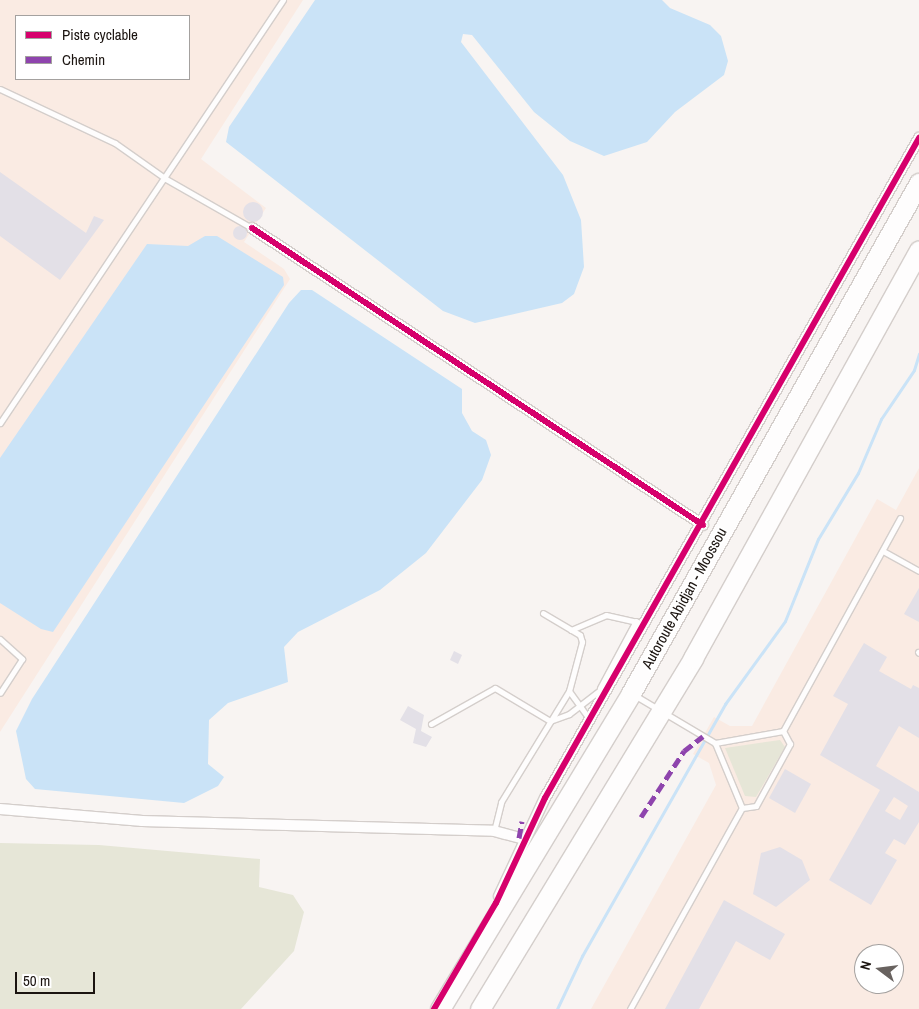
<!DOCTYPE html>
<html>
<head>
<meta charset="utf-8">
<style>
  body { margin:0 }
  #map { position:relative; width:919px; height:1009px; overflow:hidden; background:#f8f4f2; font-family:"Archivo Narrow",sans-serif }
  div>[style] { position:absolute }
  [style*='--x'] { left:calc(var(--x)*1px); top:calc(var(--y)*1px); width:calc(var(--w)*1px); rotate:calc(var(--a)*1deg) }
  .built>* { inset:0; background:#faebe3 }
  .green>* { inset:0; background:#e6e6d7 }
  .water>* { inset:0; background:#cae3f7 }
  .stream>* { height:3px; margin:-1.5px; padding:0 1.5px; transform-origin:1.5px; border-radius:1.5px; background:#cae3f7 }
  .building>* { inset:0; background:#e3e0e7 }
  .round { border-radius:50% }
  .roads { filter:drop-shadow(1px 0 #d4cecb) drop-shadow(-1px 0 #d4cecb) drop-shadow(0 1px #d4cecb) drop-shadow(0 -1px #d4cecb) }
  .lane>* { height:5px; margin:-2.5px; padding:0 2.5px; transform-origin:2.5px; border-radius:2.5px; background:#fefdfd }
  .street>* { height:10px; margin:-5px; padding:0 5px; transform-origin:5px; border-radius:5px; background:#fefdfd }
  .highway>* { height:19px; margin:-9.5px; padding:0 9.5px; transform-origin:9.5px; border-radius:9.5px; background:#fefdfd }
  .quiet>* { height:5px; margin-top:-2.5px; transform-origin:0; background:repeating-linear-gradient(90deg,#8e44ad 0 10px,transparent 0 15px) }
  .cycleway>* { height:6px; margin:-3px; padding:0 3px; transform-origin:3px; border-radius:3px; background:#d6006c }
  span { translate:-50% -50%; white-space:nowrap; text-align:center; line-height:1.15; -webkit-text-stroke:4px #fff; paint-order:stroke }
  .street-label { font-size:15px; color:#1b1410 }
  .legend { position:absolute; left:15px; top:15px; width:175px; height:65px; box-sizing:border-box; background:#fff; border:1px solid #a4a19f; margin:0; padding:6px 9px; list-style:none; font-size:15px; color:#1b1410 }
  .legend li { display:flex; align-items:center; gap:10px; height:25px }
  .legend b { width:25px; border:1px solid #a4a19f }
  .north { position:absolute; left:854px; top:944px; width:50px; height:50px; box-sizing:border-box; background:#fff; border:1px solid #a4a19f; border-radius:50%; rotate:285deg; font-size:14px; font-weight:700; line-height:20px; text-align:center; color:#1b1410 }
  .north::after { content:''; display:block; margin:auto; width:18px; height:22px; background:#68625f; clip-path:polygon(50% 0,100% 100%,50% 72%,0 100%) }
  .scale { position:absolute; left:15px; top:972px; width:80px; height:22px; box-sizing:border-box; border:2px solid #1b1410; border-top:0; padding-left:6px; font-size:15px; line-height:18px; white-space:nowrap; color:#1b1410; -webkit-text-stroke:4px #fff; paint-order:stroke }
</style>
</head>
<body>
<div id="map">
  <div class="built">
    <i style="clip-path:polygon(evenodd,0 0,303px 0,201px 159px,266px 208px,244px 242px,284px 269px,290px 279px,0 732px,0 0,16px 16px,189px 16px,189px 79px,16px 79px,16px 16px)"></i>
    <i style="clip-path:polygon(evenodd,919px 468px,919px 1009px,591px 1009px,716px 785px,709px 763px,693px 754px,714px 717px,730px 726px,752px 726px,877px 499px,896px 510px,919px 468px,864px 954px,894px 954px,894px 984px,864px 984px,864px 954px)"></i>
  </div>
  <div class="green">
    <i style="clip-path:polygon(780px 740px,785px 747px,756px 797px,745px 796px,725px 748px)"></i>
    <i style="clip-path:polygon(0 843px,99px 845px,260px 859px,259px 887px,293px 895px,304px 912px,294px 951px,241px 1009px,0 1009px)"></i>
  </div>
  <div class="water">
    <i style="clip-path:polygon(315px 0,662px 0,670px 8px,710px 25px,721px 36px,728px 61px,724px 75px,675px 112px,647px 142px,604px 156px,570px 141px,534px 112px,472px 35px,463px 34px,461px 42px,563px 175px,581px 220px,584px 267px,574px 294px,562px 303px,475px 323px,443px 311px,226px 142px,229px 127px)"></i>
    <i style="clip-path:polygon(205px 236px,217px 236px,283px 277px,284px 285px,53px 632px,41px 629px,0 603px,0 458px,147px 244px,188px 246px)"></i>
    <i style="clip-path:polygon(301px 290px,312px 290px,462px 389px,462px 413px,472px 431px,486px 440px,491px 455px,482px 480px,426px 553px,380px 590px,298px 632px,284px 647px,288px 682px,228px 703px,209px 720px,208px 764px,224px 777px,218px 786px,184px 803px,35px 789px,26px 779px,16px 731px,32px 699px,289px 303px)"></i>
  </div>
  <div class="stream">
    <i style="--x:557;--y:1009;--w:59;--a:-64.7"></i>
    <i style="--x:582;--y:956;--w:290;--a:-60.4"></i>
    <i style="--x:725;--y:704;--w:102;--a:-54.1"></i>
    <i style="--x:785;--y:621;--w:88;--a:-68.1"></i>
    <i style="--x:818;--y:539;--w:77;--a:-58.8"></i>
    <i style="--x:858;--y:473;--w:59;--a:-66.9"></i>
    <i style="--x:881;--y:419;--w:59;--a:-56"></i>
    <i style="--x:914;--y:370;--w:17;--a:-73"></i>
  </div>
  <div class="building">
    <i style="clip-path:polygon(0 172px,86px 233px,94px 216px,104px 220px,60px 280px,0 236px)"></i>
    <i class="round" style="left:243px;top:202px;width:20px;height:20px"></i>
    <i class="round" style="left:233px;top:226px;width:14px;height:14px"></i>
    <i style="clip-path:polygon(919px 588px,919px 622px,904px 614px)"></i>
    <i style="clip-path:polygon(evenodd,864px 643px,887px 657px,879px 671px,911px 689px,913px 685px,919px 688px,919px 738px,899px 726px,876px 766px,919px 792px,919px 822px,905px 845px,894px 839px,885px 853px,897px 860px,871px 905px,829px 880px,880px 790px,820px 755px,848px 704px,833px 696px,864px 643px,894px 797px,908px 806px,900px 820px,885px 811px,894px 797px)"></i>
    <i style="clip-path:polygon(454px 651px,462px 655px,458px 664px,450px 660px)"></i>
    <i style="clip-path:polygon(408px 706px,424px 715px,421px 731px,432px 737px,426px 747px,413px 743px,416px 729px,400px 720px)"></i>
    <i style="clip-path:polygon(785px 769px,811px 784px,795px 813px,769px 798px)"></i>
    <i style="clip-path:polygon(780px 847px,802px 860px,810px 880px,776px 907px,753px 894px,761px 853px)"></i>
    <i style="clip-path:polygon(724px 900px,785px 934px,770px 960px,736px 941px,699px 1009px,665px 1009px)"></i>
  </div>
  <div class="roads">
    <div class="lane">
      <i style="--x:0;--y:89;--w:127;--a:25.2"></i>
      <i style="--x:115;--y:143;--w:62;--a:35.2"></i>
      <i style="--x:166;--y:179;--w:99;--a:29.7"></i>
      <i style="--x:0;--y:423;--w:509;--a:-56.22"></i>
      <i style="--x:883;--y:551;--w:41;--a:29.1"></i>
      <i style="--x:571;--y:630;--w:38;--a:-23"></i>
      <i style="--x:606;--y:615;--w:41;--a:12.7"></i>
      <i style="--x:0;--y:639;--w:30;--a:42"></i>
      <i style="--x:22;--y:659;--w:40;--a:122.9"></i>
      <i style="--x:918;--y:652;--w:1;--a:45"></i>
      <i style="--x:600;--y:688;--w:76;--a:-61.8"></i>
      <i style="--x:569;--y:691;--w:36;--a:54"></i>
      <i style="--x:431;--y:724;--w:73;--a:-29.4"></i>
      <i style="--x:495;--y:688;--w:64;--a:31"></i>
      <i style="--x:550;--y:721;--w:20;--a:-20"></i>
      <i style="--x:569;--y:714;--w:49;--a:-37.6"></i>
      <i style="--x:783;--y:731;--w:243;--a:-61.2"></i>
      <i style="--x:715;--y:743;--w:69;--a:-10"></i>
      <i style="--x:742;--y:808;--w:14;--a:-8"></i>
      <i style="--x:756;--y:806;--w:71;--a:-61.3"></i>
      <i style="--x:790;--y:744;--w:15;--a:-118"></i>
      <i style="--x:494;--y:831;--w:30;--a:-76"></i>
      <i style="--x:501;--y:802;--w:130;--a:-58.5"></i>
      <i style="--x:569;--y:691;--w:51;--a:-75.1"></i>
      <i style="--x:582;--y:642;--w:7;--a:-106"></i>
      <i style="--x:580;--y:635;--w:43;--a:-149.3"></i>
      <i style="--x:630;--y:1009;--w:230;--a:-60.9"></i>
      <i style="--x:742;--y:808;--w:70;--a:-112.6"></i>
      <i style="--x:715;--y:743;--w:94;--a:-149.3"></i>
    </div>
    <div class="street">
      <i style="--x:252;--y:228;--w:540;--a:33.37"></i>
      <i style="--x:0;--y:809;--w:143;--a:4.8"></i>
      <i style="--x:142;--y:821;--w:352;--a:1.6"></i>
      <i style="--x:494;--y:831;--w:31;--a:15"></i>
      <i style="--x:499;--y:896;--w:108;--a:-64.9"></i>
      <i style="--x:545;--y:798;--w:759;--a:-60.46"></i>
    </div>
    <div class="highway">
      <i style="--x:440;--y:1009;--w:369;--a:-58.8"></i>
      <i style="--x:631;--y:693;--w:586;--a:-60.55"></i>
      <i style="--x:480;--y:1009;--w:411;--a:-58.7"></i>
      <i style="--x:693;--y:658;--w:466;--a:-61"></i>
    </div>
  </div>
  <div class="quiet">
    <i style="--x:641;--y:817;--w:79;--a:-56.9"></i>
    <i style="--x:684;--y:751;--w:24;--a:-38"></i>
    <i style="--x:519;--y:838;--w:17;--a:-80"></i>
  </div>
  <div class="cycleway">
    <i style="--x:252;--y:228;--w:540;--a:33.37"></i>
    <i style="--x:434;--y:1009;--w:123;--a:-59.7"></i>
    <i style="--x:496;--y:903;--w:116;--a:-65"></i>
    <i style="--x:545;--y:798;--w:759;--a:-60.46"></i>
  </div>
  <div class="street-label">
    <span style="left:684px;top:598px;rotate:-61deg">Autoroute Abidjan - Moossou</span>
  </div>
  <ul class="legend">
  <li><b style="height:6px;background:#d6006c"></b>Piste cyclable</li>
  <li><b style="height:6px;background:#8e44ad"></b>Chemin</li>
  </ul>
  <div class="north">N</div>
  <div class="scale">50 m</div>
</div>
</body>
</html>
